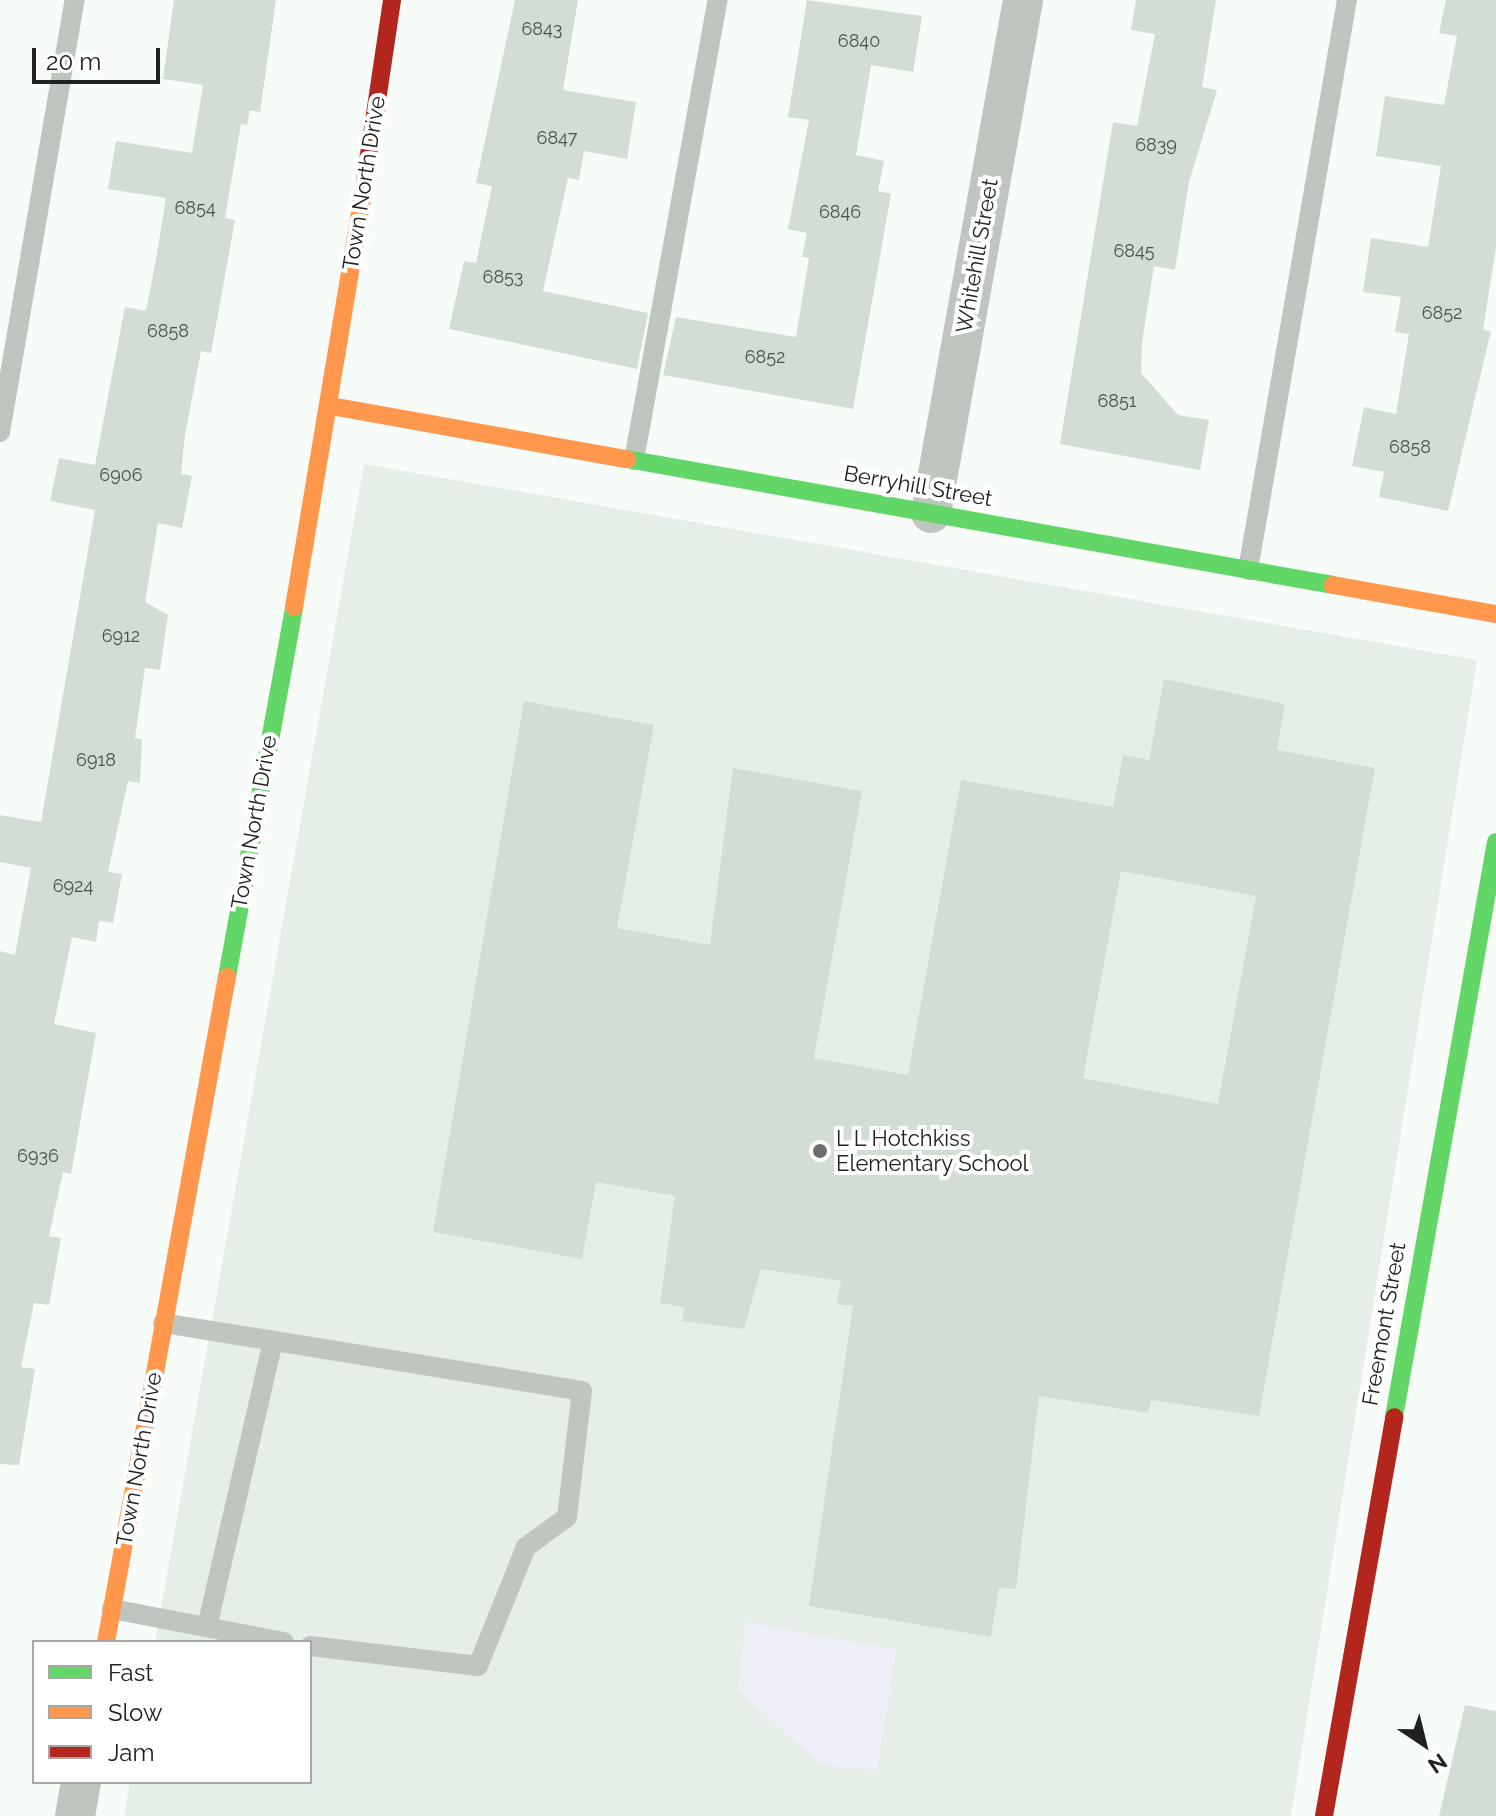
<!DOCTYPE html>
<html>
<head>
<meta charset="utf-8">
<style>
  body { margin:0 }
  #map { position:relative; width:1496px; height:1816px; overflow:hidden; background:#f7fcf8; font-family:Raleway,sans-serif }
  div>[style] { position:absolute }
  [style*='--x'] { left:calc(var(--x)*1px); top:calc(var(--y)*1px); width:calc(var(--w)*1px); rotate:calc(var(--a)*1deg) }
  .built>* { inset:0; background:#e6efe7 }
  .green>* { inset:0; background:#eeeff8 }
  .building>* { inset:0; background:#d2ddd4 }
  .lane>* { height:20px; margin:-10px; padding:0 10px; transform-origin:10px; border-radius:10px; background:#bfc6c0 }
  .street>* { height:40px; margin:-20px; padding:0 20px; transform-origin:20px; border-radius:20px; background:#bfc6c0 }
  .fast>* { height:18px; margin:-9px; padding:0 9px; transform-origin:9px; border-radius:9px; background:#63d668 }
  .slow>* { height:18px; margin:-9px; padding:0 9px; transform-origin:9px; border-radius:9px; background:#ff974d }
  .jam>* { height:18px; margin:-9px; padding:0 9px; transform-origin:9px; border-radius:9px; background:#b3261e }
  .dots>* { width:22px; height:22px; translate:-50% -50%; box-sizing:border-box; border:4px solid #fff; border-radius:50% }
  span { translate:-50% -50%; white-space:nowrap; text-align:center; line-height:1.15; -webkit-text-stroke:8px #fff; paint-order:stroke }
  .number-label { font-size:18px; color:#4c514d }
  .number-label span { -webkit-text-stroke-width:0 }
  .street-label { font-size:22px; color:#202220 }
  .poi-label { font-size:22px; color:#202220 }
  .left { translate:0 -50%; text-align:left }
  .legend { position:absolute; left:32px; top:1640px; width:280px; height:144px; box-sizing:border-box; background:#fff; border:2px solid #a6a7a6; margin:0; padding:10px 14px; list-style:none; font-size:24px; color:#202220 }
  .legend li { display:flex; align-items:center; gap:16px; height:40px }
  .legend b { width:40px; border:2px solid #a6a7a6 }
  .north { position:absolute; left:1384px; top:1704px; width:80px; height:80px; -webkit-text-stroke:6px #fff; paint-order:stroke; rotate:145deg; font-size:22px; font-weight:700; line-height:32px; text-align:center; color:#202220 }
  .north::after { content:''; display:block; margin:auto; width:28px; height:36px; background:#202220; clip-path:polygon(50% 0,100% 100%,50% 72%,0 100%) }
  .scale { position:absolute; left:32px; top:48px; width:128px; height:36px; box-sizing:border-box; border:4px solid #202220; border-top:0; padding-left:10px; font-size:24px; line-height:28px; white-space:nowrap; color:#202220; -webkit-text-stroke:6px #fff; paint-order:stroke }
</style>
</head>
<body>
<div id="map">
  <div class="built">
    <i style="clip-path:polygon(364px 464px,1477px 660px,1291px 1816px,124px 1816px,130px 1782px,310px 1782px,310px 1642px,155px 1642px)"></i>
  </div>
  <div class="green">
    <i style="clip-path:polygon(745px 1622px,896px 1650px,877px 1770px,822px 1765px,738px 1690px)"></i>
  </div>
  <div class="building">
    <i style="clip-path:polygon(174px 0,276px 0,260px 112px,250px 110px,247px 125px,241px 124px,225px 218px,235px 220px,211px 353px,201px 351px,185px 435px,181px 474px,192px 476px,182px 528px,158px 523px,145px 602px,168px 615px,160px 670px,145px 668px,135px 738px,142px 739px,140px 783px,128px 781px,108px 872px,122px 874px,113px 923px,99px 921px,96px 942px,72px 937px,54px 1024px,96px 1033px,71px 1174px,63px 1172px,49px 1236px,61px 1238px,49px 1305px,34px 1303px,21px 1367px,35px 1369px,19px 1465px,0 1464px,0 951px,15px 955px,31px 868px,0 862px,0 815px,41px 822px,95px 510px,50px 501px,59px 458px,95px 465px,125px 307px,146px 311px,156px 259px,166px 198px,108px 189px,116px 141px,192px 153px,203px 85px,163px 79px)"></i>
    <i style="clip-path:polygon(515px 0,578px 0,563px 90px,636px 102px,627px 159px,584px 151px,579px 180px,568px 178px,543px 291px,648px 313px,637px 369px,449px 329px,464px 261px,476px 263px,492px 186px,476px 183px)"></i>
    <i style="clip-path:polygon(807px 0,922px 16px,913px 72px,871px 65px,856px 155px,884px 161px,878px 191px,891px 194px,853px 409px,663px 375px,676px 317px,796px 337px,809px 258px,802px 257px,807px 233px,788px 229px,809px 120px,788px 117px)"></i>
    <i style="clip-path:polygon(1136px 0,1216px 0,1202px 87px,1217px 90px,1189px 182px,1175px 270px,1154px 266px,1142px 342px,1141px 373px,1178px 415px,1209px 420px,1200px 470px,1060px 444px,1113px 122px,1137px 126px,1155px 34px,1131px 30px)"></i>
    <i style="clip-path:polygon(1446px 0,1496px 0,1496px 247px,1483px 330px,1491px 331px,1448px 511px,1379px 497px,1384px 472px,1352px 466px,1364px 407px,1396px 414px,1409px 334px,1395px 332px,1401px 297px,1363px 292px,1371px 238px,1428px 247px,1441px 166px,1376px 156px,1385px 96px,1444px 105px,1457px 36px,1439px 33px)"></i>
    <i style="clip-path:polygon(evenodd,1164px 679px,1285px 704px,1277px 750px,1375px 768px,1259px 1416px,1151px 1400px,1148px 1413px,1039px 1396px,1016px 1589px,999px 1588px,991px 1637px,809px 1606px,853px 1306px,837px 1304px,841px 1281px,761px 1269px,744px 1329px,682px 1321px,685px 1307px,660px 1303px,675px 1196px,596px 1182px,582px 1259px,433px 1232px,524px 701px,654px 725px,617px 928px,710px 945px,733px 768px,862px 791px,814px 1058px,908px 1075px,961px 780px,1113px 807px,1123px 755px,1149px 760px,1164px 679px,1121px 871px,1256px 896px,1218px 1104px,1083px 1078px,1121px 871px)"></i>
    <i style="clip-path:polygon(1465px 1705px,1496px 1711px,1496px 1816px,1439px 1816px)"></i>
  </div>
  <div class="lane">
    <i style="--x:0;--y:432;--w:438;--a:-80.2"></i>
    <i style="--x:634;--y:460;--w:468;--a:-79.7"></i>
    <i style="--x:1248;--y:570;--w:579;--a:-80.15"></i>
    <i style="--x:163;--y:1323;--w:424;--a:9.2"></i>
    <i style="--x:582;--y:1391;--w:127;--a:96.8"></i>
    <i style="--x:567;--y:1517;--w:51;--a:143.8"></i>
    <i style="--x:526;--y:1547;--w:128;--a:112"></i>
    <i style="--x:478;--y:1666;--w:169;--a:-173.2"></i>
    <i style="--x:112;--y:1609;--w:175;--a:10.9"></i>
    <i style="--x:207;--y:1627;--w:294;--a:-77"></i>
  </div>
  <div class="street">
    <i style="--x:931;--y:513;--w:521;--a:-79.83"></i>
    <i style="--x:75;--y:1816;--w:35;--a:-80"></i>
  </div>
  <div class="fast">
    <i style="--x:627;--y:459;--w:717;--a:10.12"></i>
    <i style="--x:227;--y:977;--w:376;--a:-79.7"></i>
    <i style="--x:1394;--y:1417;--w:584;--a:-79.94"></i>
  </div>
  <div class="slow">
    <i style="--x:331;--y:406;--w:301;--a:10.2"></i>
    <i style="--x:1333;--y:585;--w:166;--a:10.1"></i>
    <i style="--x:294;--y:607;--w:432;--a:-80.5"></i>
    <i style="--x:106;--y:1642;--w:676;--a:-79.69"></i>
  </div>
  <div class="jam">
    <i style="--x:365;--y:181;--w:183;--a:-81.5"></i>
    <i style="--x:1324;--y:1816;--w:405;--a:-80"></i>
  </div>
  <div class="dots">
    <i style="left:820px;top:1151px;background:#6b6e6c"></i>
  </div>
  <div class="number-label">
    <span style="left:542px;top:29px">6843</span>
    <span style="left:859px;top:41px">6840</span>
    <span style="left:557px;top:138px">6847</span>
    <span style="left:1156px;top:145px">6839</span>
    <span style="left:195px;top:208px">6854</span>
    <span style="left:840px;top:212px">6846</span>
    <span style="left:1134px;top:251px">6845</span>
    <span style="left:503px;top:277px">6853</span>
    <span style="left:1442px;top:313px">6852</span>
    <span style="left:168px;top:331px">6858</span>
    <span style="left:765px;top:357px">6852</span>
    <span style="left:1117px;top:401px">6851</span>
    <span style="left:1410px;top:447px">6858</span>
    <span style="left:121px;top:475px">6906</span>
    <span style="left:121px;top:636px">6912</span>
    <span style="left:96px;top:760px">6918</span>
    <span style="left:73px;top:886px">6924</span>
    <span style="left:38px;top:1156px">6936</span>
  </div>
  <div class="street-label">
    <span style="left:364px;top:183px;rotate:-81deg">Town North Drive</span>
    <span style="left:977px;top:256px;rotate:-80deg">Whitehill Street</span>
    <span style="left:918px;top:486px;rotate:10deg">Berryhill Street</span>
    <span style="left:254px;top:822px;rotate:-80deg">Town North Drive</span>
    <span style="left:1384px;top:1324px;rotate:-80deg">Freemont Street</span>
    <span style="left:139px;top:1459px;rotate:-80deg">Town North Drive</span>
  </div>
  <div class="poi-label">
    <span class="left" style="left:836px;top:1151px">L L Hotchkiss<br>Elementary School</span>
  </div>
  <ul class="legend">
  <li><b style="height:10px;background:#63d668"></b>Fast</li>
  <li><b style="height:10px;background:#ff974d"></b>Slow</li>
  <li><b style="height:10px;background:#b3261e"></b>Jam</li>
  </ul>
  <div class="north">N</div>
  <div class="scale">20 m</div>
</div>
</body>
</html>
